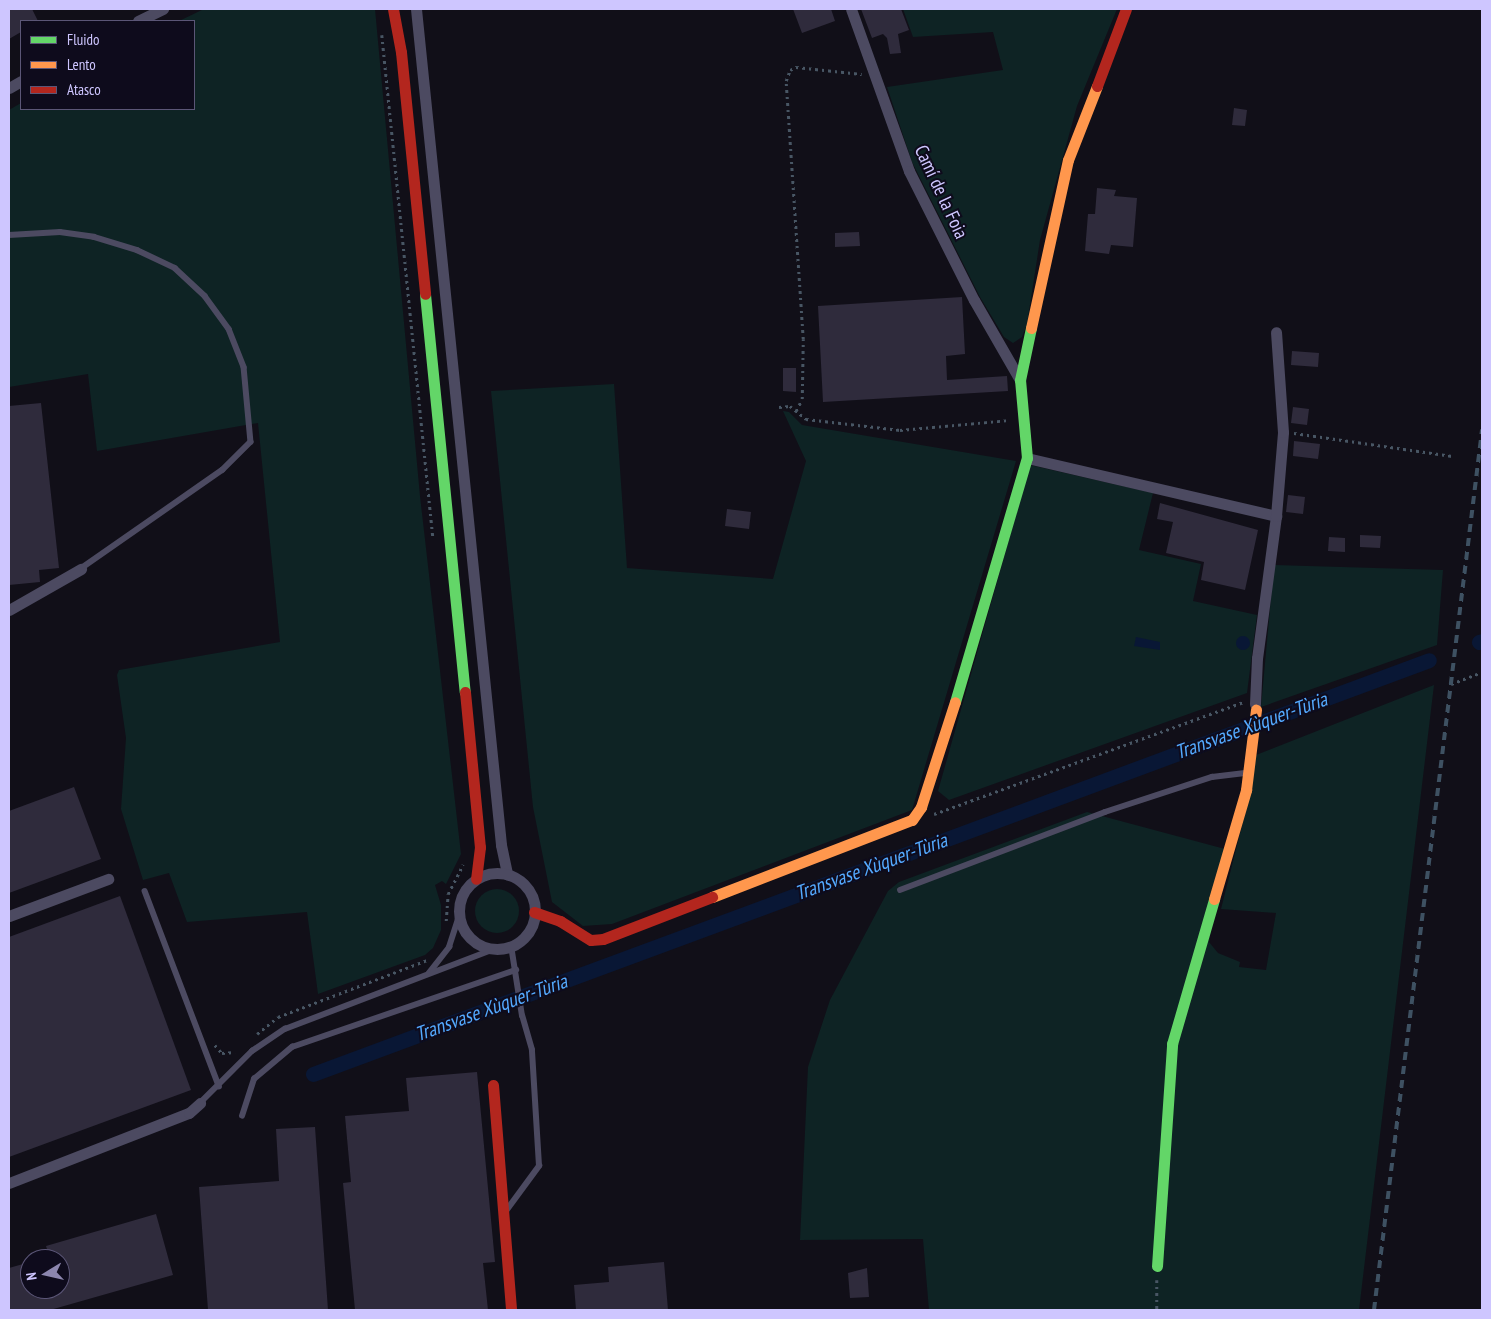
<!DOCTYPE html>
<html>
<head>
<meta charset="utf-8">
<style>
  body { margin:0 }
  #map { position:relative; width:1491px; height:1319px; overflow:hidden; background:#110f18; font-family:"PT Sans Narrow",sans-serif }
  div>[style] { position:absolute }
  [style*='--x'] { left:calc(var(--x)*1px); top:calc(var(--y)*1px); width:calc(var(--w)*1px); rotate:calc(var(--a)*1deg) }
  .green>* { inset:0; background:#0e2324 }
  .round { border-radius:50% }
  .water>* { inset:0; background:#091735 }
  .canal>* { height:15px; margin:-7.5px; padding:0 7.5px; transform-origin:7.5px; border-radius:7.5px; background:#091735 }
  .building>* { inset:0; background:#2f2b3c }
  .path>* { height:2.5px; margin-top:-1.25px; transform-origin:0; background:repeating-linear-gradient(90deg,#485664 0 2.5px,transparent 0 6.5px) }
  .lane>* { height:5.5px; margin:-2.75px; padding:0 2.75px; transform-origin:2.75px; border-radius:2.75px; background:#4c4a61 }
  .street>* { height:11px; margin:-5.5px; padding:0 5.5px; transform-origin:5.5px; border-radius:5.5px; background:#4c4a61 }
  .street>.ring { margin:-5.5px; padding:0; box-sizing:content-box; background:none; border:11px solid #4c4a61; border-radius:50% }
  .fast>* { height:11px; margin:-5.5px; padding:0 5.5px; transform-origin:5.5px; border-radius:5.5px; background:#63d668 }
  .slow>* { height:11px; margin:-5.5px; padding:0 5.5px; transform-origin:5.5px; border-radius:5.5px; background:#ff974d }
  .jam>* { height:11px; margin:-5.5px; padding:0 5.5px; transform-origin:5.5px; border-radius:5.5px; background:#b3261e }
  .rail>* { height:4px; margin-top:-2px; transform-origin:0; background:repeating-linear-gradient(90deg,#3e5162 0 8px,transparent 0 14px) }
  span { translate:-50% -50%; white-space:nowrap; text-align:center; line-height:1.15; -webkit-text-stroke:4px #0e0b1c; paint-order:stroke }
  .street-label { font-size:19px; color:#cec6ff }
  .water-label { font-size:20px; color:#54aaff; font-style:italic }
  .frame { position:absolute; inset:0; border:10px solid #cec6ff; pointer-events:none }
  .legend { position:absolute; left:20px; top:20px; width:175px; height:90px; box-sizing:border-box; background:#0e0b1c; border:1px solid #5b5677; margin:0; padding:6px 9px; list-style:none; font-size:15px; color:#cec6ff }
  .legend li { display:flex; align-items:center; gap:10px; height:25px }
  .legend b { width:25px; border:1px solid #5b5677 }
  .north { position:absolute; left:20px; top:1249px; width:50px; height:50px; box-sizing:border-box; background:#0e0b1c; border:1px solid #5b5677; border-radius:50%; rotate:261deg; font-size:14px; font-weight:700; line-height:20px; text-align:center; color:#cec6ff }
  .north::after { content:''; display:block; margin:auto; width:18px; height:22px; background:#8c86ae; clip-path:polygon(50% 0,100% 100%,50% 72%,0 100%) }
</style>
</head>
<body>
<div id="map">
  <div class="green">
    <i style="clip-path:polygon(204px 9px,375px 9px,420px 496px,461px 854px,446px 884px,442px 881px,435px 885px,441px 905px,441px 930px,433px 948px,425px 955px,318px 994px,307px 912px,187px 922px,169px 873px,143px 880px,121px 809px,126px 738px,117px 675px,119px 670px,280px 642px,258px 423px,97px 451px,88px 374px,9px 387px,9px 110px,21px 103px,21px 109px,194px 109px,194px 21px,179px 21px)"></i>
    <i style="clip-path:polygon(903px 9px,1117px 9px,1077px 106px,1040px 240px,1027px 324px,1022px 337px,1013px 343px,1004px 337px,980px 297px,912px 162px,887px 87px,1003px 70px,993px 32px,913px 37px)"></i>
    <i style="clip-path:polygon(614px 384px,627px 568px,773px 579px,806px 461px,783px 411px,789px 412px,802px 425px,1016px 461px,912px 810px,612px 924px,583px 926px,552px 902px,533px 807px,491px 391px)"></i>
    <i style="clip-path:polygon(1030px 465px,1153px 493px,1139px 550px,1201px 564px,1193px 601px,1257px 615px,1247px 693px,949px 800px,938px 791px)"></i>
    <i style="clip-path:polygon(1274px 565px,1443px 570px,1437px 645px,1261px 707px)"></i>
    <i style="clip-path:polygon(1434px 685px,1359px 1310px,929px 1310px,923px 1239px,800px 1240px,808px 1067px,830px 1000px,888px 891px,899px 882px,1087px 812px,1225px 849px,1209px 942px,1218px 953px,1240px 962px,1239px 967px,1266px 970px,1276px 913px,1221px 909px,1249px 798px,1256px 755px)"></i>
    <i class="round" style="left:475px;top:889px;width:44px;height:44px"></i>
  </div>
  <div class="water">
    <i class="round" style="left:1236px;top:636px;width:14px;height:14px"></i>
    <i style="clip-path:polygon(1136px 637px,1160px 642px,1160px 650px,1134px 646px)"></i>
  </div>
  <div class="canal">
    <i style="--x:1479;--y:642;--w:3;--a:-18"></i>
    <i style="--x:313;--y:1074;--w:1190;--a:-20.35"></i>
  </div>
  <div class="building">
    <i style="clip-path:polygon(9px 9px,32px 9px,38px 21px,21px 21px,21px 32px,9px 39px)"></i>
    <i style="clip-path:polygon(793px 9px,831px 9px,835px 21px,802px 33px)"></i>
    <i style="clip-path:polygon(861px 9px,901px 9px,909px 30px,898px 34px,901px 53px,890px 54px,887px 38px,883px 34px,872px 38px)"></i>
    <i style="clip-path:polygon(1234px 108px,1247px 110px,1245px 126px,1232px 125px)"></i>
    <i style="clip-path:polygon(1097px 188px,1116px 190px,1114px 196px,1137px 198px,1133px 247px,1111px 245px,1109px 254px,1085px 251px,1088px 214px,1095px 214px)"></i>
    <i style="clip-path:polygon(859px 232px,860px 246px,835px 247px,835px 233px)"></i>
    <i style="clip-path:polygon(962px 297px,965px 354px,946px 356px,947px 380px,1007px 376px,1008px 391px,823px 402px,818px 306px)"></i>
    <i style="clip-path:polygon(1292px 351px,1319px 353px,1318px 367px,1291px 365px)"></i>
    <i style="clip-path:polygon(783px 368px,796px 368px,796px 392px,783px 391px)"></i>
    <i style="clip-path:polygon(41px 403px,59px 568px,39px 570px,40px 582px,9px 585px,9px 406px)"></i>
    <i style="clip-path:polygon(1293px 407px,1309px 409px,1307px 425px,1291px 423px)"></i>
    <i style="clip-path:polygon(1294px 441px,1320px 444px,1318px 459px,1293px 456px)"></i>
    <i style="clip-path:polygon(1288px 495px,1305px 497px,1303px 514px,1286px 512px)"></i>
    <i style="clip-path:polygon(1160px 503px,1258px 530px,1245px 590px,1201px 580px,1204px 562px,1166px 553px,1173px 522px,1157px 519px)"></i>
    <i style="clip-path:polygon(727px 509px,751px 512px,749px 529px,725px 526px)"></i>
    <i style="clip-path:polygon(1360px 535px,1381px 536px,1380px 548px,1360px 547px)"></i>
    <i style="clip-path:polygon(1329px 537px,1345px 538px,1345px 552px,1328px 551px)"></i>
    <i style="clip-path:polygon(74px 787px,101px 859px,9px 893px,9px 811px)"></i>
    <i style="clip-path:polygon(120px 896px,191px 1090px,9px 1157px,9px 937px)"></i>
    <i style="clip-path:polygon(477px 1072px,495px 1262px,483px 1263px,488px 1310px,355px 1310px,343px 1183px,351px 1182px,345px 1116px,409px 1111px,406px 1078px)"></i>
    <i style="clip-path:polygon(315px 1127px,328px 1310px,208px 1310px,199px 1187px,279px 1181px,276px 1129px)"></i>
    <i style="clip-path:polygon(156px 1214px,173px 1275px,50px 1310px,9px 1310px,9px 1268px,30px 1262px,30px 1289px,60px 1289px,60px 1259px,50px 1259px,46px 1246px)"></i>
    <i style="clip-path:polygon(664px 1262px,668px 1310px,576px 1310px,574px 1285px,609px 1282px,608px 1267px)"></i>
    <i style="clip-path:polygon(867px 1268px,869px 1297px,850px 1298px,848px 1273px)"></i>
  </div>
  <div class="path">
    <i style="--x:382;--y:35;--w:505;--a:84.2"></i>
    <i style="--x:779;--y:407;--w:11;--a:-5"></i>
    <i style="--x:790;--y:406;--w:21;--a:39"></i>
    <i style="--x:806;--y:419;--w:95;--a:6.7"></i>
    <i style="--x:900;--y:430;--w:109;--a:-5.2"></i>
    <i style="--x:796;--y:411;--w:13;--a:-63"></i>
    <i style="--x:802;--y:399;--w:60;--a:-89"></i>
    <i style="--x:803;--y:339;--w:259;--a:-93.8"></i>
    <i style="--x:786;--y:81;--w:12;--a:-70"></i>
    <i style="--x:790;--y:70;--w:7;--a:-27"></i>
    <i style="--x:796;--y:67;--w:66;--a:6.1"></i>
    <i style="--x:1294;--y:433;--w:160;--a:8.3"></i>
    <i style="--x:1451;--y:684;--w:33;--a:-21"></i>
    <i style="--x:934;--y:814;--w:329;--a:-19.9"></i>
    <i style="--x:446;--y:921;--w:27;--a:-86"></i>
    <i style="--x:448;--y:894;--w:33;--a:-63"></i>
    <i style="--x:257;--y:1034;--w:27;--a:-39"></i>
    <i style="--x:278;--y:1017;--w:160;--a:-20.9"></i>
    <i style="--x:215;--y:1045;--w:11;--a:49"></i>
    <i style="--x:222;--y:1053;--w:13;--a:-4"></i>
    <i style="--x:1157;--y:1280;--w:30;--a:90"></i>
  </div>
  <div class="lane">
    <i style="--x:9;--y:235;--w:51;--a:-3.4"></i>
    <i style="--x:60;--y:232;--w:34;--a:8"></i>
    <i style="--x:94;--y:237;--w:45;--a:16.8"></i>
    <i style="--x:137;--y:250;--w:42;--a:25.3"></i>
    <i style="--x:175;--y:268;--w:41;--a:43"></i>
    <i style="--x:205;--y:296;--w:41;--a:54"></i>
    <i style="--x:229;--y:329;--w:41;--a:68.5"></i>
    <i style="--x:244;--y:367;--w:75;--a:84.7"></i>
    <i style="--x:251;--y:442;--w:40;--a:135"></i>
    <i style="--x:223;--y:470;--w:173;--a:145.1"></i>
    <i style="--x:900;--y:890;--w:219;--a:-20.8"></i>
    <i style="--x:1105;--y:812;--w:113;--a:-18.1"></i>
    <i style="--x:1212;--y:777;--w:35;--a:-7"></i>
    <i style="--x:145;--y:891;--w:209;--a:69.2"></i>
    <i style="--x:429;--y:973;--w:33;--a:-52"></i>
    <i style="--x:449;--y:947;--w:33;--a:-72"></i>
    <i style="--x:200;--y:1103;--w:74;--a:-45"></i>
    <i style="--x:252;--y:1051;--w:40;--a:-34"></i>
    <i style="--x:285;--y:1029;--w:225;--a:-20.9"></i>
    <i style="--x:242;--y:1116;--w:39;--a:-72"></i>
    <i style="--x:254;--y:1079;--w:50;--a:-40.1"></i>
    <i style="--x:292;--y:1047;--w:237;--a:-19"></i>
    <i style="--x:506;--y:1211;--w:56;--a:-53.7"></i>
    <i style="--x:539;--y:1166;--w:116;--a:-93.5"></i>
    <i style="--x:532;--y:1050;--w:35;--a:-106"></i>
    <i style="--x:522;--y:1016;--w:71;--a:-98.9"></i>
  </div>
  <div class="street">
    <i style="--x:416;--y:9;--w:840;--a:84.19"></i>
    <i style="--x:501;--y:845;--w:30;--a:78"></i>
    <i style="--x:851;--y:9;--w:172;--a:70.3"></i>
    <i style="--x:909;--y:171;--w:144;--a:63.3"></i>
    <i style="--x:974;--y:300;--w:92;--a:60.1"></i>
    <i style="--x:138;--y:21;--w:28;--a:-26"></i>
    <i style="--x:9;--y:88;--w:14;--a:-30"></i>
    <i style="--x:1027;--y:458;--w:256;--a:13.1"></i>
    <i style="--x:1276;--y:516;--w:143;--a:97.6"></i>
    <i style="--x:1257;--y:658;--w:46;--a:92.5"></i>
    <i style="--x:1276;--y:516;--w:84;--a:-85.2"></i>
    <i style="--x:1283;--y:432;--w:100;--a:-94"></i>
    <i style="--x:9;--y:610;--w:83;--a:-29.7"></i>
    <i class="ring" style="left:459px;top:873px;width:65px;height:65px"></i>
    <i style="--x:9;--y:916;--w:106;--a:-20.5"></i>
    <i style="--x:9;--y:1183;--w:193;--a:-21.3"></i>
    <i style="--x:189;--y:1113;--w:15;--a:-42"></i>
  </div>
  <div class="fast">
    <i style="--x:425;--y:294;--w:400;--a:84.3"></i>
    <i style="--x:955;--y:702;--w:254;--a:-73.6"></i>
    <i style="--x:1027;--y:458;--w:78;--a:-95.1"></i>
    <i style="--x:1020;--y:380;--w:53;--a:-78.1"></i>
    <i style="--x:1157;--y:1266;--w:223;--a:-86.1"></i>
    <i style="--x:1172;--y:1044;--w:151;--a:-73.8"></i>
  </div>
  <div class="slow">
    <i style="--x:1031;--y:328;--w:172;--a:-77.6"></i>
    <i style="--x:1068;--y:160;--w:79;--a:-68.6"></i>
    <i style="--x:712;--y:897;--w:214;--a:-21.1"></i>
    <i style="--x:912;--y:820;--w:16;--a:-55"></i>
    <i style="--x:921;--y:807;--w:110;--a:-72.1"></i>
    <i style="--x:1214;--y:899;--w:114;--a:-73.6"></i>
    <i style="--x:1246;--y:790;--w:81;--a:-82.9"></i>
  </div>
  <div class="jam">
    <i style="--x:393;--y:9;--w:44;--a:79.5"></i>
    <i style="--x:401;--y:52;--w:243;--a:84.3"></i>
    <i style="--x:1097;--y:86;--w:82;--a:-69.4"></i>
    <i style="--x:465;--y:692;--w:156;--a:84.5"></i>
    <i style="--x:480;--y:847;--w:32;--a:97"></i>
    <i style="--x:534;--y:912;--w:28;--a:19"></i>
    <i style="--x:560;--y:921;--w:36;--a:32"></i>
    <i style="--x:591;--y:940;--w:12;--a:-5"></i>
    <i style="--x:603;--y:939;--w:117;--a:-21.1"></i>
    <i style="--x:493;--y:1085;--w:226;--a:85.4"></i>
  </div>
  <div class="rail">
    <i style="--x:1374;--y:1310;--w:887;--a:-83"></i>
  </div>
  <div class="street-label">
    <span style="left:941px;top:192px;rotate:65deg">Camí de la Foia</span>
  </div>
  <div class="water-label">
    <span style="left:1251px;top:726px;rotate:-20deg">Transvase Xùquer-Tùria</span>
    <span style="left:871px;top:867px;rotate:-20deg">Transvase Xùquer-Tùria</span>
    <span style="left:491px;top:1008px;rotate:-20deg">Transvase Xùquer-Tùria</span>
  </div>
  <div class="frame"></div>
  <ul class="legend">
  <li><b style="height:6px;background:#63d668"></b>Fluido</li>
  <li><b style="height:6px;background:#ff974d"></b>Lento</li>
  <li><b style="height:6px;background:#b3261e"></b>Atasco</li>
  </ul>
  <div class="north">N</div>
</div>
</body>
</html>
